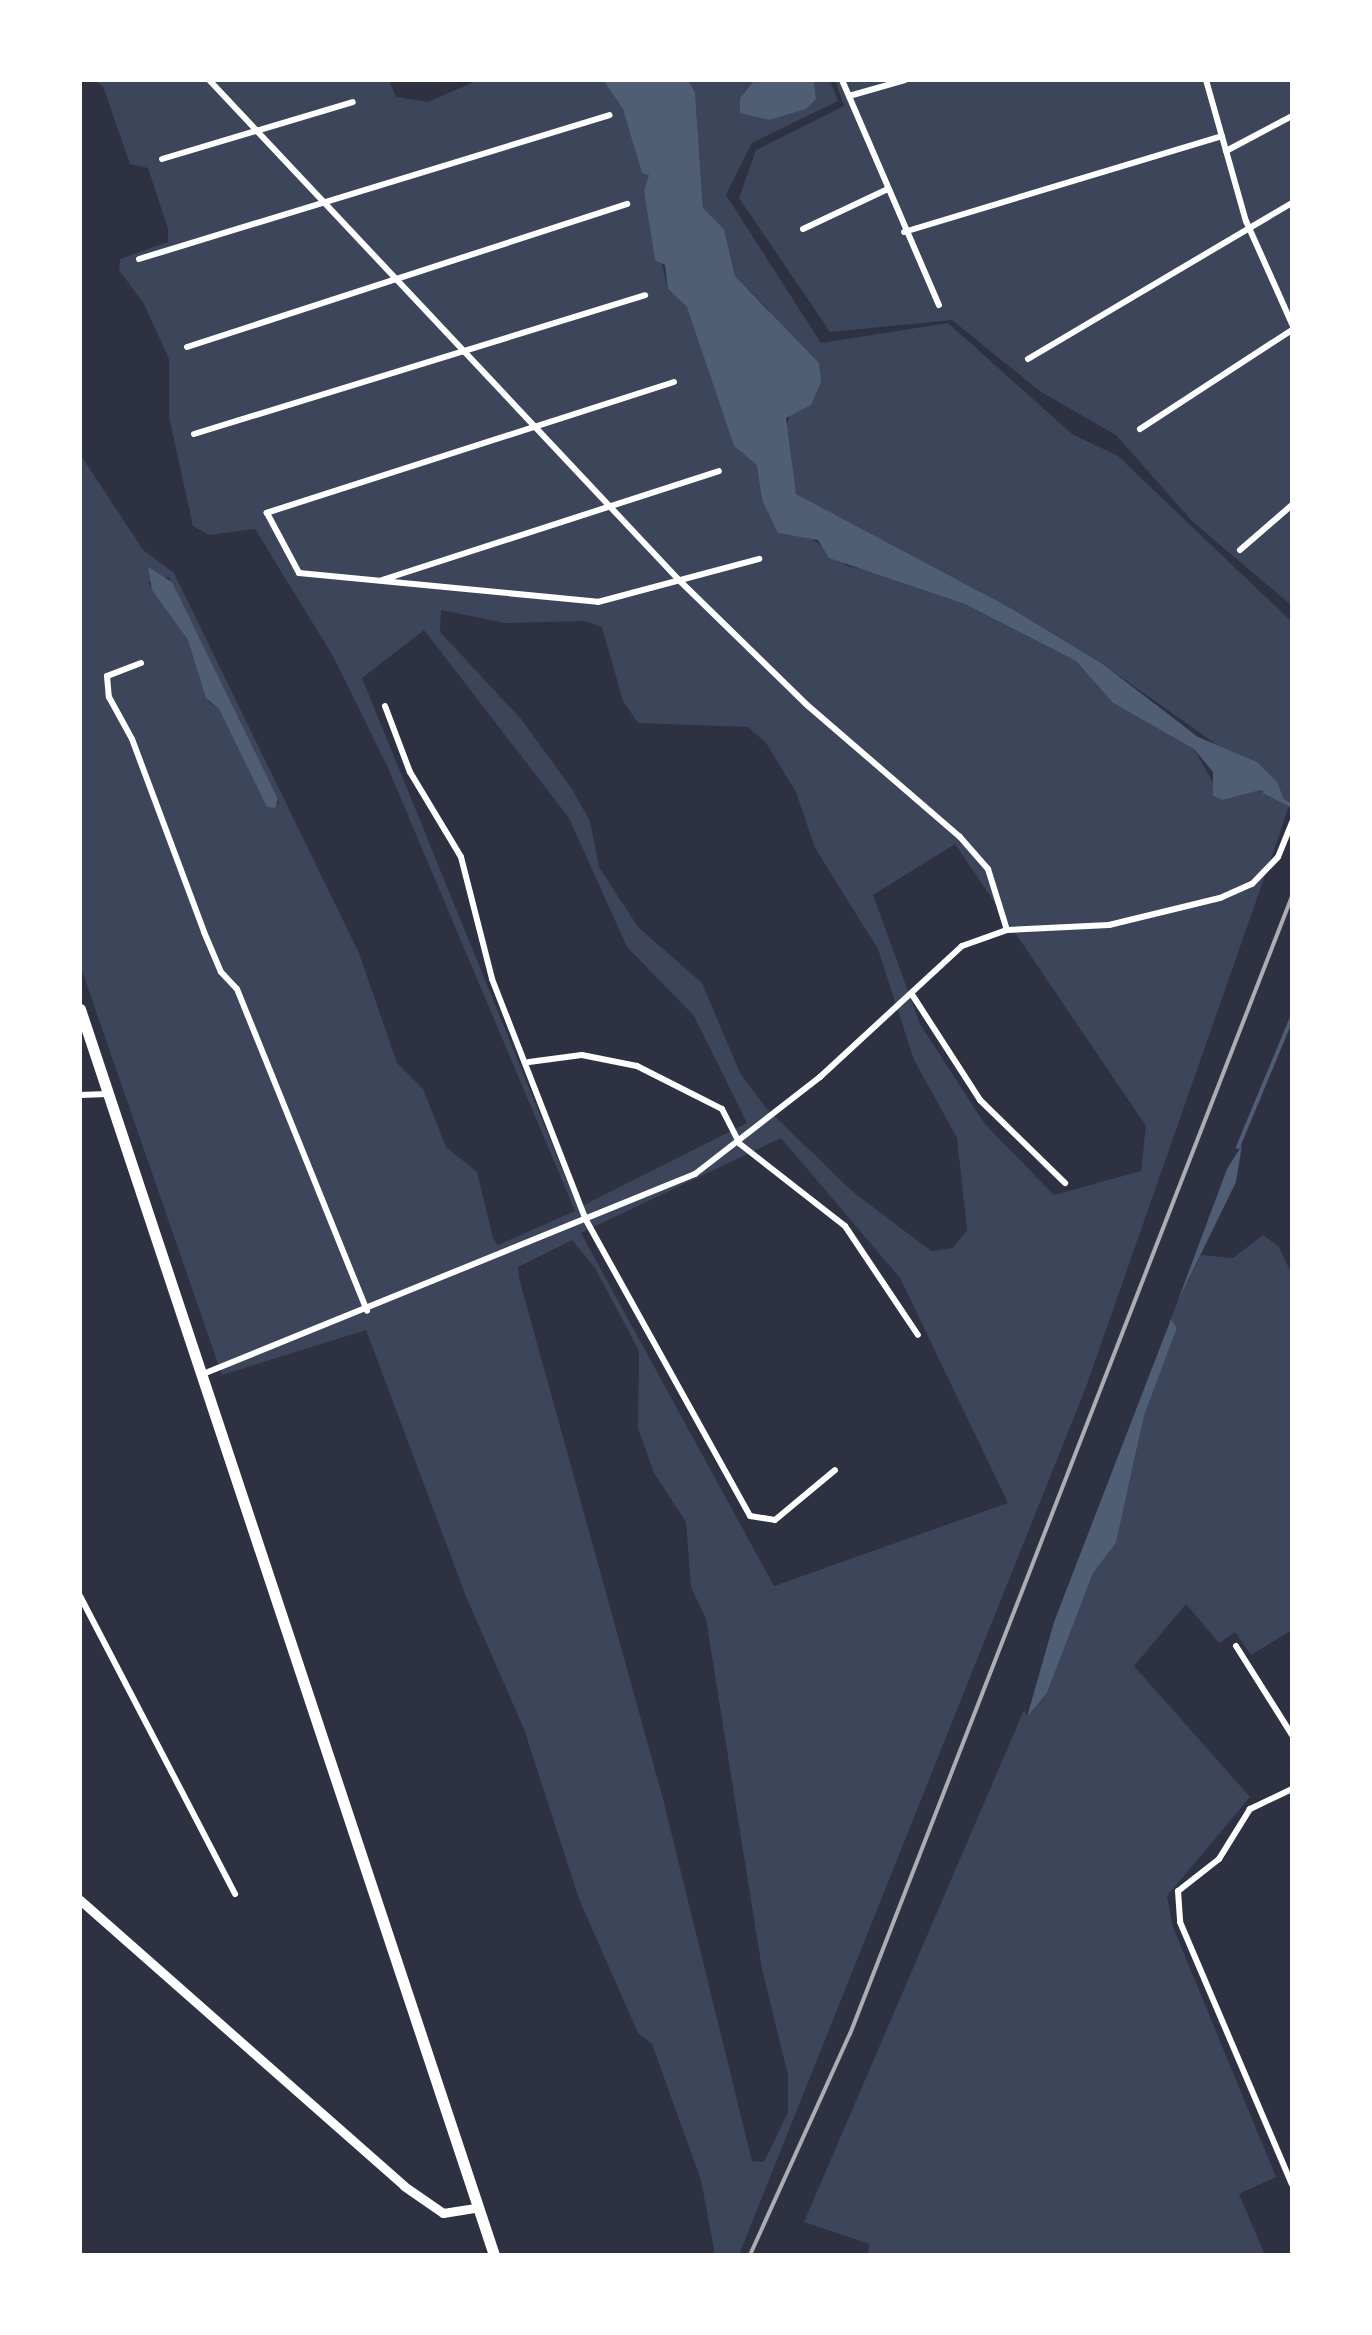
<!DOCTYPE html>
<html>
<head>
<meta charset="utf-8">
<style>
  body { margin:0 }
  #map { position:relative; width:1372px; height:2335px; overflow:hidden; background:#2d3142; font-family:Mulish,sans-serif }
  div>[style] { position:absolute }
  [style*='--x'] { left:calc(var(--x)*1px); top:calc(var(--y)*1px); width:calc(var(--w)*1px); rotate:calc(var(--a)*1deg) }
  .green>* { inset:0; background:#3c4559 }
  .water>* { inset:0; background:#4f5d75 }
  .stream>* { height:4px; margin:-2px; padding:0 2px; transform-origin:2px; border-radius:2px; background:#4f5d75 }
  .minor>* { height:6px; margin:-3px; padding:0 3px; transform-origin:3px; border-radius:3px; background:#fff }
  .tertiary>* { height:9px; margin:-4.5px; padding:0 4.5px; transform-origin:4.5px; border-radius:4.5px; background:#fff }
  .trunk>* { height:11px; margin:-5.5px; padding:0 5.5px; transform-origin:5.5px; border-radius:5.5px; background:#fff }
  .rail>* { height:4px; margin:-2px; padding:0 2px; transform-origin:2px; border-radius:2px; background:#abadb3 }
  span { translate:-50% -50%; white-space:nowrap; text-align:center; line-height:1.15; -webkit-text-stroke:9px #fff; paint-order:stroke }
  .frame { position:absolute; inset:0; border:82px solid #fff; pointer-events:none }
</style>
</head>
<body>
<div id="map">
  <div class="green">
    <i style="clip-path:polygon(evenodd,93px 80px,389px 80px,396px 97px,428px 102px,478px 80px,603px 80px,623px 109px,649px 175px,644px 190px,668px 289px,687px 307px,701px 340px,734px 446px,758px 465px,762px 500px,847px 566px,888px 574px,965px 604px,1076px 661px,1113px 703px,1194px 749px,1223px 800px,1261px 790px,1220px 747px,1104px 665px,796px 494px,785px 432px,790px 414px,770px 311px,735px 276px,724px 229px,703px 208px,695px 92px,688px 80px,755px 80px,752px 90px,816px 99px,814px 80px,830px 80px,838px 101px,752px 143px,726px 195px,821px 343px,948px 323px,1072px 434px,1118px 456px,1292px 622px,1292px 796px,1282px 827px,1086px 1387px,739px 2255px,715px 2255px,701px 2180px,652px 2044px,638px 2033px,579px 1899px,524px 1729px,465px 1594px,366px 1330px,222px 1375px,80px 965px,80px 454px,143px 550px,174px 573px,359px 953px,397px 1063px,423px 1089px,446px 1147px,477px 1172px,493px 1238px,498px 1245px,575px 1211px,388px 768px,333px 656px,255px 529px,209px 535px,193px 526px,169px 417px,169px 359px,144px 304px,119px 270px,120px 259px,168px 242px,168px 229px,148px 168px,130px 164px,103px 86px,93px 80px,169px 577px,278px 799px,279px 806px,219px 709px,209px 702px,188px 640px,148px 582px,169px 577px,93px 80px,441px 610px,505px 623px,584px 621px,602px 627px,623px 701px,638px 723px,748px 727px,766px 743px,796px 792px,815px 848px,878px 949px,914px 1060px,957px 1138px,967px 1230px,953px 1248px,931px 1251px,852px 1191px,766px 1108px,740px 1073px,702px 983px,638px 927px,599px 867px,590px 821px,572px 789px,521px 719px,440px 632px,441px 610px,93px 80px,424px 630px,569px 818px,627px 947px,694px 1016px,747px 1123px,578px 1208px,362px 678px,424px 630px,93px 80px,955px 844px,1146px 1126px,1141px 1171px,1054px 1195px,984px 1123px,920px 1024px,873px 895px,955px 844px,93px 80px,781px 1138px,900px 1278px,1008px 1503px,774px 1586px,581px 1233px,781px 1138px,93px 80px,572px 1240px,595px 1268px,639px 1351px,638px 1428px,654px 1473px,686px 1522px,691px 1587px,706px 1619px,762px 1969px,788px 2075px,788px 2112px,764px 2162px,752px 2161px,663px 1799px,519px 1278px,518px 1267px,572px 1240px)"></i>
    <i style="clip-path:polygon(835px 80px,1292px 80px,1292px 606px,1192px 521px,1116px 435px,1041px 392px,952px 320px,830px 332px,739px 198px,756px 150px,844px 106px)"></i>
    <i style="clip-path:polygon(1263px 1235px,1279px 1247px,1292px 1275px,1292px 1630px,1251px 1655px,1235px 1632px,1219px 1643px,1186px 1604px,1134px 1666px,1250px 1797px,1167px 1896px,1173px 1927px,1276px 2177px,1239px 2194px,1265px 2255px,868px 2255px,869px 2244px,804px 2222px,1024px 1710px,1027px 1717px,1047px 1693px,1093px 1573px,1116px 1543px,1144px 1416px,1177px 1328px,1171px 1319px,1177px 1303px,1201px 1255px,1233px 1258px)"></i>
  </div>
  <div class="water">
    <i style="clip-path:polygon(603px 80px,688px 80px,695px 92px,703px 208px,724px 229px,735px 276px,819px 363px,821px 382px,811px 405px,786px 418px,796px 494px,1012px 609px,1104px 665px,1198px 737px,1257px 762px,1277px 782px,1285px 802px,1261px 790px,1223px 800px,1213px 796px,1213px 772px,1194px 749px,1113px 703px,1076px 661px,965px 604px,829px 558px,818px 540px,778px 533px,762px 500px,757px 465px,734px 446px,687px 307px,668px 289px,665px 265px,655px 260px,644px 190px,649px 175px,642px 173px,623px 109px)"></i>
    <i style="clip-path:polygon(755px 80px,814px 80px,816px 99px,806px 109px,769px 120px,740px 113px,740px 98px)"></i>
    <i style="clip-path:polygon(148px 567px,172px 582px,278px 799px,275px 808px,267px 807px,219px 709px,206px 698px,188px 640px,152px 590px)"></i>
    <i style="clip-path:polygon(1242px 1145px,1236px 1182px,1177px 1303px,1227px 1169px)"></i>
    <i style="clip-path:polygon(1171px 1319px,1177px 1328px,1144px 1416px,1116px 1543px,1093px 1573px,1047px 1693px,1027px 1717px,1054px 1622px)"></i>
  </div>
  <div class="stream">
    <i style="--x:80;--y:91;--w:1;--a:90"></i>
    <i style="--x:1265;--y:792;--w:30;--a:27"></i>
    <i style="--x:1238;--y:1147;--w:141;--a:-67.4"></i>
  </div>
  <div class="minor">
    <i style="--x:842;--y:80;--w:245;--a:66.7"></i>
    <i style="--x:1206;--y:80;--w:147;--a:74.2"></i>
    <i style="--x:1246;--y:221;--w:113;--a:65.9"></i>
    <i style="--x:849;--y:96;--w:58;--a:-15.9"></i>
    <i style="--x:1226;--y:151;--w:75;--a:-27.9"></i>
    <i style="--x:162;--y:159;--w:199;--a:-16.6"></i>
    <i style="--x:803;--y:229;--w:92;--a:-25.2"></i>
    <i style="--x:904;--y:232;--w:332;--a:-16.8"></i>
    <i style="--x:139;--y:259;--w:492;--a:-17"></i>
    <i style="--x:187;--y:347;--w:463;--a:-18"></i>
    <i style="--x:1028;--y:359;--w:307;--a:-30.6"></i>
    <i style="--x:674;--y:382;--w:428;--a:162.2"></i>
    <i style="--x:267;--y:513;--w:68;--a:61.9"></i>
    <i style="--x:299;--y:573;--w:300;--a:5.5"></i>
    <i style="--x:598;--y:602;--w:167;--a:-15"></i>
    <i style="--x:1140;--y:429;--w:181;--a:-33.1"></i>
    <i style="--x:194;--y:434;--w:472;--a:-17.1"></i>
    <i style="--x:1240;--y:550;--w:69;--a:-40.9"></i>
    <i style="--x:382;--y:580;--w:354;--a:-17.9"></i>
    <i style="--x:141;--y:663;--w:36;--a:159"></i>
    <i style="--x:107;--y:676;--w:21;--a:85"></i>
    <i style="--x:109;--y:697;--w:48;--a:61.3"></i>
    <i style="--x:132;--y:739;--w:206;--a:69.5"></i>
    <i style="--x:204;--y:932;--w:43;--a:67"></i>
    <i style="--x:221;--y:972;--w:23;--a:47"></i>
    <i style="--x:237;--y:989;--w:347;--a:68"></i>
    <i style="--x:385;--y:706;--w:71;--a:69.3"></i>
    <i style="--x:410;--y:772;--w:99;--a:59"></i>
    <i style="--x:461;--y:857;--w:126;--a:75.7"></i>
    <i style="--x:492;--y:979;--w:259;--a:68.7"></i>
    <i style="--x:586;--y:1220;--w:338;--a:61"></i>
    <i style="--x:750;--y:1516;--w:25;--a:9"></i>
    <i style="--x:775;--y:1520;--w:78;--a:-39.8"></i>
    <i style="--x:1007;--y:930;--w:102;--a:-2.8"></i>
    <i style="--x:1109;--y:925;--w:114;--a:-13.7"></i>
    <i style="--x:1220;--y:898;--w:35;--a:-24"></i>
    <i style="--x:1252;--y:884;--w:37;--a:-46"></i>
    <i style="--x:1278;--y:857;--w:38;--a:-68"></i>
    <i style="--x:913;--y:996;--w:124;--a:57.2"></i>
    <i style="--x:980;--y:1100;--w:119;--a:44.3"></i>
    <i style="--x:529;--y:1062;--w:53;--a:-7.5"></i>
    <i style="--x:582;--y:1055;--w:56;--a:11.3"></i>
    <i style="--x:637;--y:1066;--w:95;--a:26.8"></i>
    <i style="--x:722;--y:1109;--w:39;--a:63"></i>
    <i style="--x:740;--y:1144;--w:133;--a:38"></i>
    <i style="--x:845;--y:1226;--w:131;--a:56.2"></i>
    <i style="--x:80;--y:1095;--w:28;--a:-2"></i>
    <i style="--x:203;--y:1374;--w:531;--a:-22.12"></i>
    <i style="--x:695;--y:1174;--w:158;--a:-37.8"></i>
    <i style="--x:820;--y:1077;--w:193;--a:-42.7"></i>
    <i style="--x:962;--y:946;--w:48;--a:-19.6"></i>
    <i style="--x:1007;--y:930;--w:64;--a:-107.3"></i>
    <i style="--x:988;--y:869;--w:43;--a:-131.2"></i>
    <i style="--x:960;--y:837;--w:203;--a:-139.2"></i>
    <i style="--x:806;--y:704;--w:179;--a:-135.7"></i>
    <i style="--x:678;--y:579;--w:685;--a:-133.22"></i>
    <i style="--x:80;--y:1596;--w:336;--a:62.5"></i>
    <i style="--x:1236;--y:1646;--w:105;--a:57.8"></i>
    <i style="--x:1292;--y:1789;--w:47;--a:154.5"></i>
    <i style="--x:1250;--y:1809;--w:59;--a:121.8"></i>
    <i style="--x:1219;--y:1859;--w:52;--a:142"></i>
    <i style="--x:1178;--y:1891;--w:31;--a:86"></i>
    <i style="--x:1180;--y:1922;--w:285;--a:66.9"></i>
  </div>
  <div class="tertiary">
    <i style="--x:80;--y:1900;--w:432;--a:41.4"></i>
    <i style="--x:404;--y:2186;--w:47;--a:34.7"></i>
    <i style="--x:443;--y:2213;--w:36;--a:-9"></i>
  </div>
  <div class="trunk">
    <i style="--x:80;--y:1009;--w:1313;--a:71.62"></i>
  </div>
  <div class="rail">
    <i style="--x:750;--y:2255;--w:243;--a:-65.7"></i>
    <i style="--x:850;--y:2034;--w:1221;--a:-68.77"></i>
  </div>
  <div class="frame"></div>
</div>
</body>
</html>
